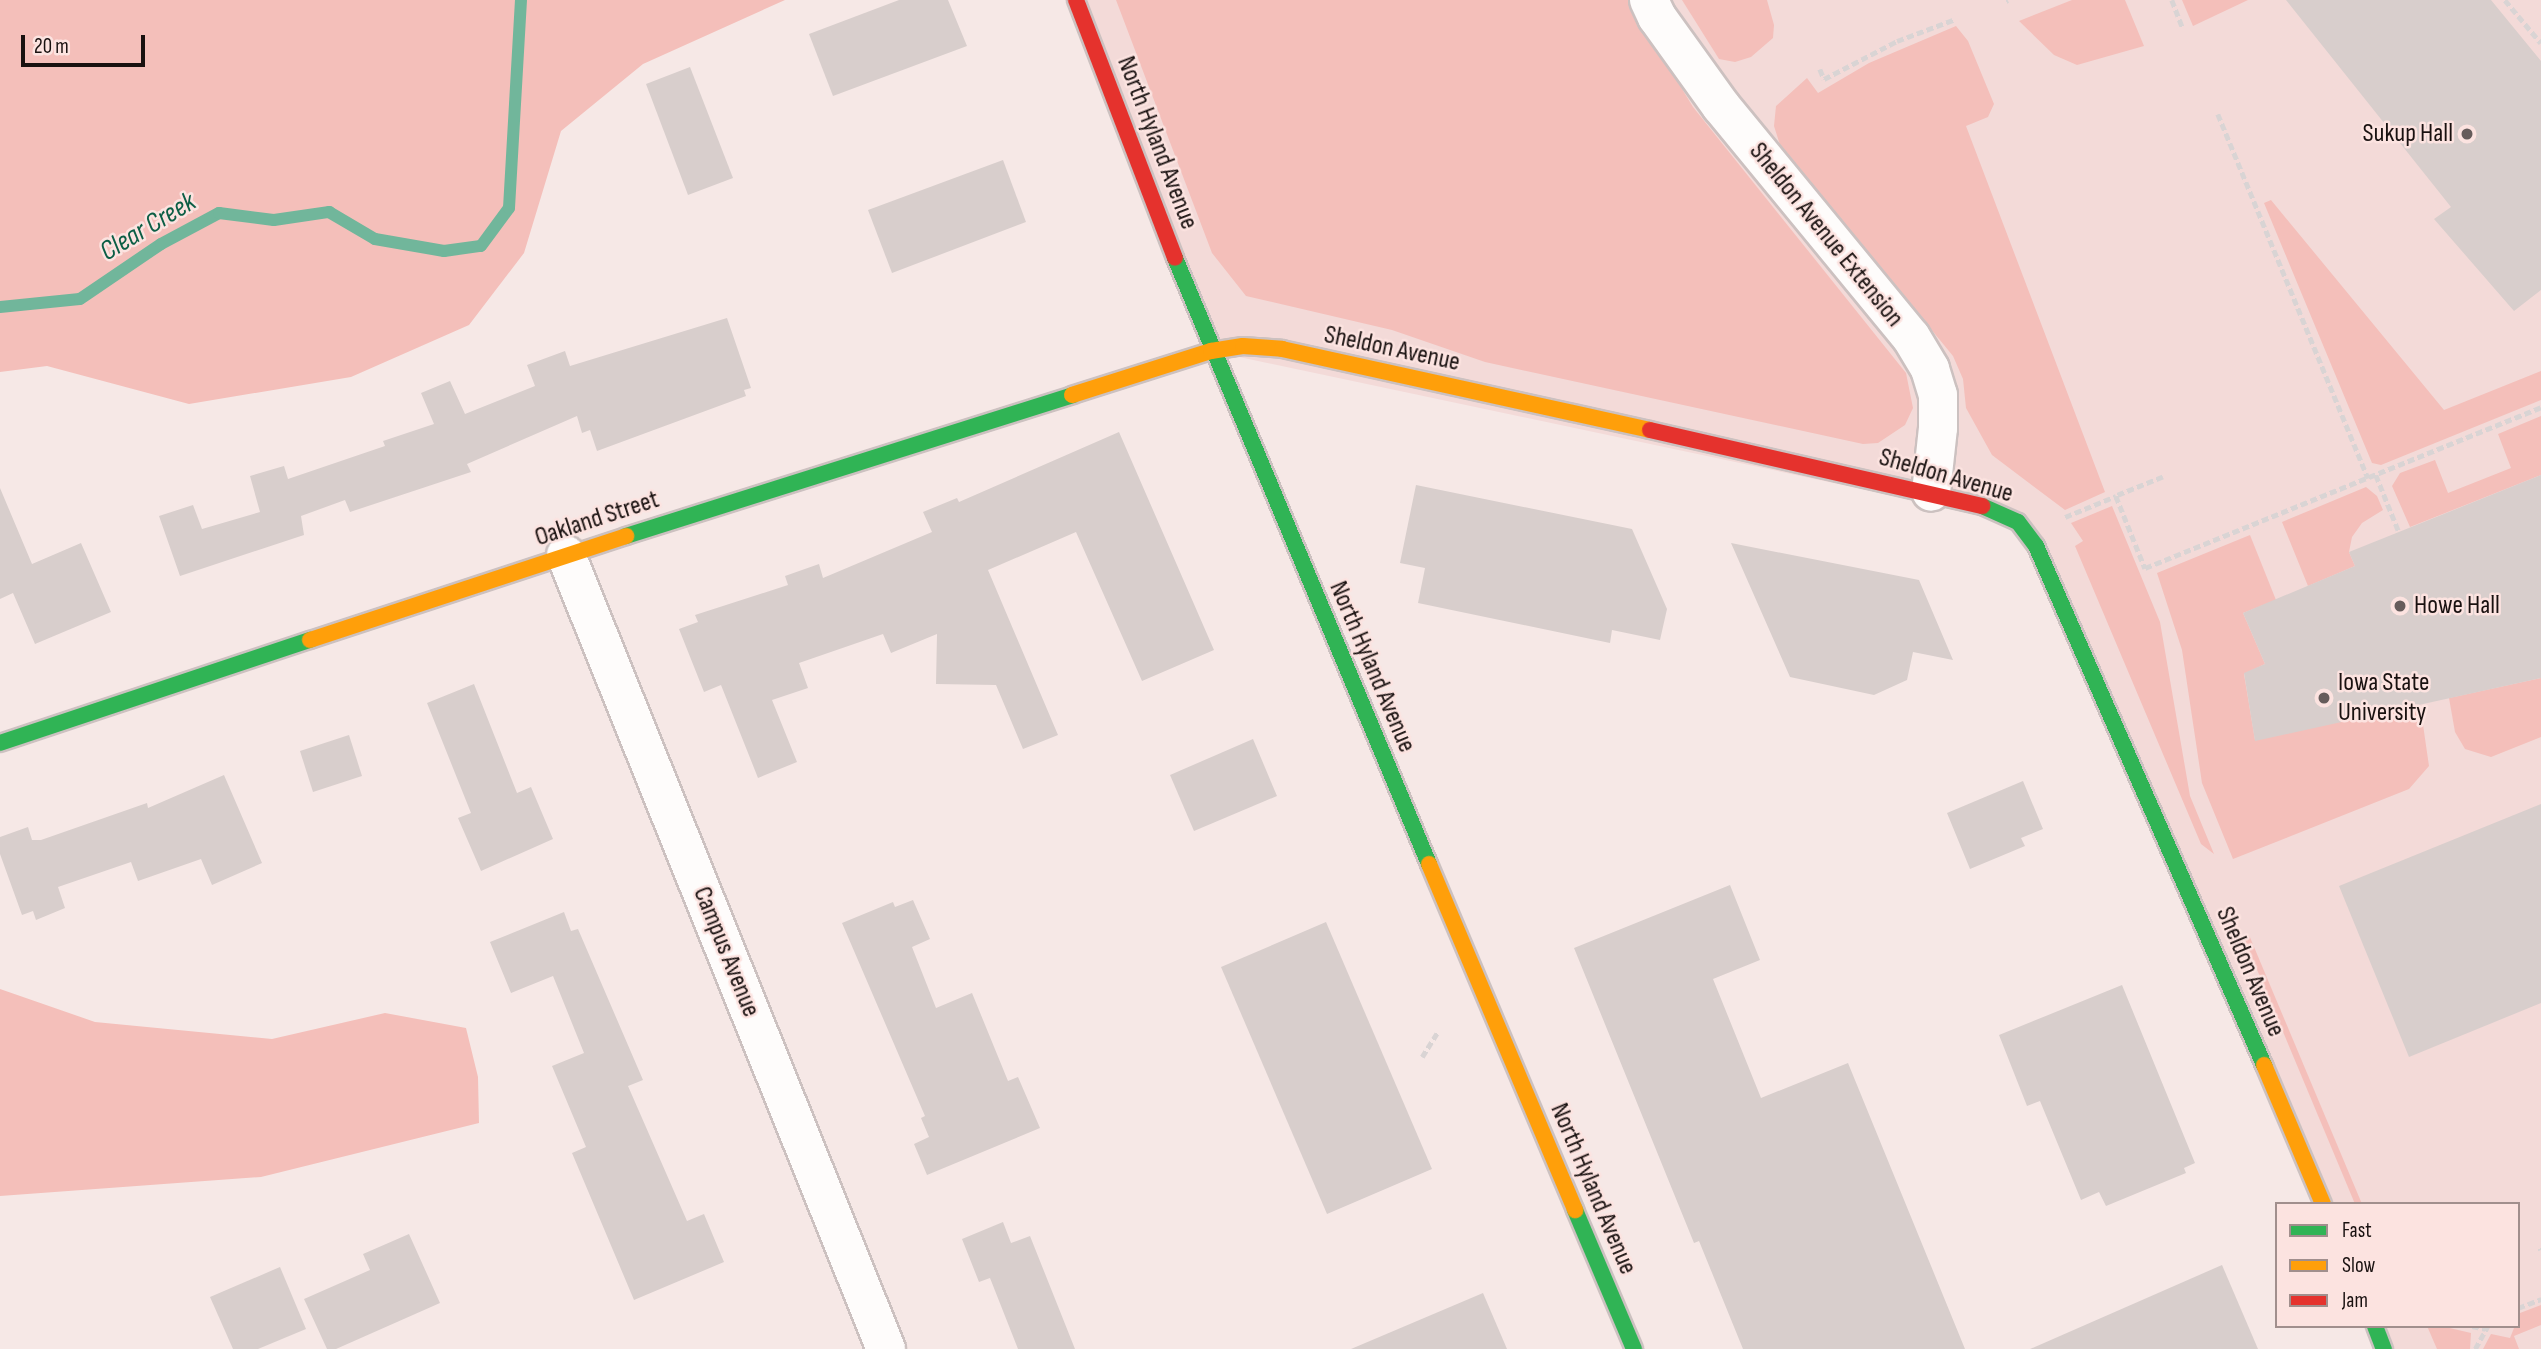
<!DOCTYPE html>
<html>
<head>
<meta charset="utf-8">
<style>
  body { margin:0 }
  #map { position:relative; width:2541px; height:1349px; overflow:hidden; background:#f6e8e6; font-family:"Sofia Sans Condensed",sans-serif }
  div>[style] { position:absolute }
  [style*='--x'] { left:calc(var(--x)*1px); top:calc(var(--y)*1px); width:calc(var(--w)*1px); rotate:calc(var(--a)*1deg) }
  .built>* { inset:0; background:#f3dad8 }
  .green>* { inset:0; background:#f4bfba }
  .stream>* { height:12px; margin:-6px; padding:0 6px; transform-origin:6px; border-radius:6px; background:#71b69b }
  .building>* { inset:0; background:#d8cecc }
  .path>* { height:4.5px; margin-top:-2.25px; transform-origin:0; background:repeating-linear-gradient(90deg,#d9d4d4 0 7px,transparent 0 10.5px) }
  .roads { filter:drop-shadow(2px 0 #ccc1c0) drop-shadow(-2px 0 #ccc1c0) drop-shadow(0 2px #ccc1c0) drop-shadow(0 -2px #ccc1c0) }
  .street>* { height:38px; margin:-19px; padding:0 19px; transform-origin:19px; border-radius:19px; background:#fefcfb }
  .fast>* { height:16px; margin:-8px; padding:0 8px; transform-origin:8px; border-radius:8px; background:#30b455 }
  .slow>* { height:16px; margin:-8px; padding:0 8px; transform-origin:8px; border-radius:8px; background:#ff9f0a }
  .jam>* { height:16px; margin:-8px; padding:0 8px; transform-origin:8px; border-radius:8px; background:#e5322d }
  .dots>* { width:19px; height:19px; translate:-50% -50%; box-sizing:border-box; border:4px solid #fce3e0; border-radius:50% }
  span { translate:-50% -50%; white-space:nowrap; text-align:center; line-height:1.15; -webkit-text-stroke:5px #fce3e0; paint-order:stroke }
  .poi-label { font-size:26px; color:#191110 }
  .right { translate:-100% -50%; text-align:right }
  .left { translate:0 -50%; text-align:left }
  .street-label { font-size:26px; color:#191110 }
  .water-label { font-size:28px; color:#0c5e45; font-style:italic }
  .legend { position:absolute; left:2275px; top:1202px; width:245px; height:126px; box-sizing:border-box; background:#fce3e0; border:2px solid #a18f8d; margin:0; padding:9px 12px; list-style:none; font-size:21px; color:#191110 }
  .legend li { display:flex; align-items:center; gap:14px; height:35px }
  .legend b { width:35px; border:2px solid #a18f8d }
  .scale { position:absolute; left:21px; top:35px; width:124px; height:32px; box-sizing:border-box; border:4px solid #191110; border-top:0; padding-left:9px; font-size:21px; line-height:24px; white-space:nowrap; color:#191110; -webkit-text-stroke:5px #fce3e0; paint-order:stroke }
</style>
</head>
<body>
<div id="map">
  <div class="built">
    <i style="clip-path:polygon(1077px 0,2541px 0,2541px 1349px,2384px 1349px,2375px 1326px,2518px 1326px,2518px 1204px,2323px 1204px,2018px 522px,1211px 351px)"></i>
  </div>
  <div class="green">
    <i style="clip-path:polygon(0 0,785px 0,643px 64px,561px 131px,524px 253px,469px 325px,351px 377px,189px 404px,47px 366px,0 372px)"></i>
    <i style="clip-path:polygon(1116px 0,1628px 0,1693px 107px,1906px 373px,1913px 408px,1905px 425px,1878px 443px,1863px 444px,1485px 362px,1392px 330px,1246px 296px,1212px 253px)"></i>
    <i style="clip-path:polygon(1682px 0,1767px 0,1774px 25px,1773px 38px,1751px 57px,1735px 62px,1719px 59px)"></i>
    <i style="clip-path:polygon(2072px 0,2125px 0,2144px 46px,2077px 65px,2054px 55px,2019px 21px)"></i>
    <i style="clip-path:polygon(2182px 0,2248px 0,2193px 26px)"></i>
    <i style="clip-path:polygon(1956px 26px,1968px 41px,1994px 104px,1988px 117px,1966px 126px,2105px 492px,2065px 510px,1992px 455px,1966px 408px,1963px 379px,1953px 356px,1780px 145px,1774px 126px,1776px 106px,1807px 78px,1818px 93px,1869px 63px)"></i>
    <i style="clip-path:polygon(2271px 200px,2444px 410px,2541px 371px,2541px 400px,2381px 465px,2372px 463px,2264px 203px)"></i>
    <i style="clip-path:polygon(2541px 416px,2541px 475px,2410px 527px,2392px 486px,2400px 473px,2435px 460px,2448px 493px,2511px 468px,2498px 434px)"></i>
    <i style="clip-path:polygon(2366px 487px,2377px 496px,2383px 510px,2362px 523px,2352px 537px,2349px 552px,2355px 566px,2308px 586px,2282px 522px)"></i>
    <i style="clip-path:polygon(2112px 506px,2160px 622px,2190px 796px,2214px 854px,2201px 844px,2075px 546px,2083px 541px,2071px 523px)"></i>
    <i style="clip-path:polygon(2250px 535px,2276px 600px,2243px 613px,2265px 664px,2244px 674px,2255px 740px,2420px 704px,2429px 766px,2409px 789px,2233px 859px,2202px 783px,2182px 650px,2157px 573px)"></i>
    <i style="clip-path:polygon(2541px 678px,2541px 737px,2491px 757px,2465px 749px,2455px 732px,2449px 698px)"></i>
    <i style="clip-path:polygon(2249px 935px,2362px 1204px,2355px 1204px,2248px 948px,2244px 937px)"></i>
    <i style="clip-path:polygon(0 989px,95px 1022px,272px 1039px,385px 1013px,466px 1028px,478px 1077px,479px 1123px,261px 1177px,0 1196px)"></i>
    <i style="clip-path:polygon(2541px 1305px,2541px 1325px,2514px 1336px,2519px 1349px,2483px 1349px,2491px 1334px,2510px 1338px,2520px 1313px)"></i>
    <i style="clip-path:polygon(2441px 1326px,2471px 1333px,2470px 1349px,2437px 1349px,2427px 1326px)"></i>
  </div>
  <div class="stream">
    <i style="--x:0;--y:307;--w:80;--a:-5.7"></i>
    <i style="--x:80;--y:299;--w:98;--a:-34.2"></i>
    <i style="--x:161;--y:244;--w:66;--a:-28.1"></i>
    <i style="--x:219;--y:213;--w:55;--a:7.3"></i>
    <i style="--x:274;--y:220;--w:56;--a:-8.3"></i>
    <i style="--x:329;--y:212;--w:53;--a:30.4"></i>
    <i style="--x:375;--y:239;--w:70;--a:9.9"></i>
    <i style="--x:444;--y:251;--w:37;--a:-8"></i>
    <i style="--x:481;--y:246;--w:47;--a:-53.6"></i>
    <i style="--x:509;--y:208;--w:208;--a:-86.7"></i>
  </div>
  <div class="building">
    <i style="clip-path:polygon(899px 0,948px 0,967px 46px,833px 96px,809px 34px)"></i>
    <i style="clip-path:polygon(2286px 0,2491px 0,2541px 61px,2541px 290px,2514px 311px,2434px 219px,2451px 207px)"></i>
    <i style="clip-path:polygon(690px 67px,733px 178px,688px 195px,646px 84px)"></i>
    <i style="clip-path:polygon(1003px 160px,1026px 222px,892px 273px,868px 210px)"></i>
    <i style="clip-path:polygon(727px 318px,751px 388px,744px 390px,746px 396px,597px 451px,590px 430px,582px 433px,577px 416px,467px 464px,471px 472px,350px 512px,345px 500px,301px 516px,304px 535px,180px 576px,159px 516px,193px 505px,202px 529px,260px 512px,250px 476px,284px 466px,288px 479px,385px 446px,383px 441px,434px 424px,421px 393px,450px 381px,465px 414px,535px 386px,527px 365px,565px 351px,570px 366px)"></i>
    <i style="clip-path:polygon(1119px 432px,1214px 650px,1142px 681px,1076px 532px,988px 570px,1058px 735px,1023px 749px,996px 685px,936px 684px,937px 634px,891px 653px,883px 634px,799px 663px,808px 688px,772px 700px,797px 762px,758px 778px,721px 685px,704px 692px,679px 629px,698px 622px,695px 615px,788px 585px,785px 576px,819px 564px,823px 578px,932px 532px,923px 512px,957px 498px,959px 502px)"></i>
    <i style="clip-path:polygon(2541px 475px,2541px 678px,2255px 741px,2244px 673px,2265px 664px,2243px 613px,2355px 566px,2349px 552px)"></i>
    <i style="clip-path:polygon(1416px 485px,1632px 529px,1667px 609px,1660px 640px,1612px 630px,1610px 643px,1418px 603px,1425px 568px,1400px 563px)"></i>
    <i style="clip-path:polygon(0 488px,32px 564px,81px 543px,111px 612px,35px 644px,13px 593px,0 599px)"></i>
    <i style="clip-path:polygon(1731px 543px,1919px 580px,1953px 660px,1913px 652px,1907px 680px,1874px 695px,1790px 677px)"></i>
    <i style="clip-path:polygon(474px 684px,517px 793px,531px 787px,553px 839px,481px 871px,458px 818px,471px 813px,427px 703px)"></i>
    <i style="clip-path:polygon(349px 735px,362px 776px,313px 792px,300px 751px)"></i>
    <i style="clip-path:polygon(1253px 739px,1277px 796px,1194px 831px,1170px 775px)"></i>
    <i style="clip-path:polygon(224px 775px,262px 863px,212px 885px,201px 859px,138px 881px,131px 862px,58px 887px,65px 908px,36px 920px,33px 911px,22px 915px,0 854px,0 837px,28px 827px,32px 840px,41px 840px,147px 803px,148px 808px)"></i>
    <i style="clip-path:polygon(2023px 781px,2043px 829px,2021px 838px,2025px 846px,1970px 869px,1947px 813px)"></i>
    <i style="clip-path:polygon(2541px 804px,2541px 1003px,2409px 1057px,2339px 886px)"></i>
    <i style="clip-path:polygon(1730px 885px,1760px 960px,1713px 979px,1761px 1098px,1848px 1063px,1965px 1349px,1743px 1349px,1699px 1241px,1694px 1243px,1574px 948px)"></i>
    <i style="clip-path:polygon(913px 900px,930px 939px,912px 947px,936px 1008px,972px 993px,1008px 1081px,1018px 1077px,1040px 1128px,927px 1175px,914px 1144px,929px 1137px,921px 1118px,925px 1116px,842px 923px,893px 902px,895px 907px)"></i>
    <i style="clip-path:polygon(564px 912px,571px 931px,578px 929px,643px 1080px,628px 1086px,687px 1221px,704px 1214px,724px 1262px,634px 1300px,572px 1153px,586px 1147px,552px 1066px,584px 1053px,553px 976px,511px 993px,490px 942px)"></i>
    <i style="clip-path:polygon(1326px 922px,1432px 1169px,1327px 1214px,1221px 967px)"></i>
    <i style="clip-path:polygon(2122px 985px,2195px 1163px,2184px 1168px,2186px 1173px,2106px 1206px,2099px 1192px,2081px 1200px,2040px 1101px,2027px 1106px,1999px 1035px)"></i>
    <i style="clip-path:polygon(1003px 1222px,1011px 1243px,1030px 1236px,1075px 1349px,1018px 1349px,990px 1278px,979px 1282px,962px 1239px)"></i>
    <i style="clip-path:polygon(409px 1234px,440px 1303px,336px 1349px,327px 1349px,304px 1299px,370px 1270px,363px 1254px)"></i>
    <i style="clip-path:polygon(2222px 1265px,2258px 1349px,2030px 1349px)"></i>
    <i style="clip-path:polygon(280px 1267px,306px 1329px,258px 1349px,233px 1349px,210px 1297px)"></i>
    <i style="clip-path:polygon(1483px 1293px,1507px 1349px,1351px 1349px)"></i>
  </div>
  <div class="path">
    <i style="--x:2172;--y:0;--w:30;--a:69"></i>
    <i style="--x:2505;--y:0;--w:56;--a:50.1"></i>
    <i style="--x:2006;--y:1;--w:2;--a:-27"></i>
    <i style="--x:1820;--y:69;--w:11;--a:68"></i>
    <i style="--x:1824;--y:79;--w:82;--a:-27.5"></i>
    <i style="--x:1897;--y:41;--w:60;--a:-20.6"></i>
    <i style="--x:2218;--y:114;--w:394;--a:67.6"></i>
    <i style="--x:2376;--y:475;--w:61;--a:68"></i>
    <i style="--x:2163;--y:477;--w:51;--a:158"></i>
    <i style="--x:2116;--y:496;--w:78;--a:68.1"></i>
    <i style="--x:2145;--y:568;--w:427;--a:-22.1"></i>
    <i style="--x:2065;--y:517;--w:55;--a:-22.4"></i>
    <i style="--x:1422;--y:1057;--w:31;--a:-58"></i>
    <i style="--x:2540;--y:1248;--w:2;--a:63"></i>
    <i style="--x:2518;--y:1308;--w:25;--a:-21"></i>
    <i style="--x:2472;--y:1326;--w:14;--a:12"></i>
    <i style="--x:2475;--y:1349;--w:26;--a:-61"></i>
  </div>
  <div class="roads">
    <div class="street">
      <i style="--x:1649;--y:0;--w:19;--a:65"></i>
      <i style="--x:1657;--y:17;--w:110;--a:54.3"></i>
      <i style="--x:1721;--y:106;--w:299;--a:50.6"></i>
      <i style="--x:1911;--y:337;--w:37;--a:59"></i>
      <i style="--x:1930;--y:369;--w:27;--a:73"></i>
      <i style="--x:1938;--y:395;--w:33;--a:90"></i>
      <i style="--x:1938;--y:428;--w:64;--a:96.2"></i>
      <i style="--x:566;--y:555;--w:856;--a:68.05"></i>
    </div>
    <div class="fast">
      <i style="--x:1175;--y:258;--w:657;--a:67.26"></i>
      <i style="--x:1982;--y:506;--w:39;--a:24"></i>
      <i style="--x:2018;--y:522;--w:30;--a:53"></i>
      <i style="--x:2036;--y:546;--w:567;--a:66.28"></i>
      <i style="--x:626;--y:536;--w:468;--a:-17.5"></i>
      <i style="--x:0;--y:743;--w:327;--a:-18.4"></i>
      <i style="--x:1575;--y:1210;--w:151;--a:67"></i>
      <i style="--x:2375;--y:1326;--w:25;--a:69"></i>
    </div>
    <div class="slow">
      <i style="--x:1072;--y:395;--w:146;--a:-17.6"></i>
      <i style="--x:1211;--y:351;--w:32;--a:-9"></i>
      <i style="--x:1243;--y:346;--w:39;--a:4"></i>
      <i style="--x:1282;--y:349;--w:377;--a:12.4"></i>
      <i style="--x:310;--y:640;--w:333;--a:-18.2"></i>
      <i style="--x:1429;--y:864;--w:376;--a:67.1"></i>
      <i style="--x:2264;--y:1065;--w:151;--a:67"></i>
    </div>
    <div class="jam">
      <i style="--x:1076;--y:0;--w:276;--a:69"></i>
      <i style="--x:1650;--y:430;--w:341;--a:12.9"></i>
    </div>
  </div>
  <div class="dots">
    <i style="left:2467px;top:134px;background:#665c5b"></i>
    <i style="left:2400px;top:606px;background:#665c5b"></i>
    <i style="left:2324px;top:698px;background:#665c5b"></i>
  </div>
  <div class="poi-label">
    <span class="right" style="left:2453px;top:134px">Sukup Hall</span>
    <span class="left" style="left:2414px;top:606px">Howe Hall</span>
    <span class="left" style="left:2338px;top:698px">Iowa State<br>University</span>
  </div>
  <div class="street-label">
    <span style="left:1157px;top:143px;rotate:69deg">North Hyland Avenue</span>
    <span style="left:1826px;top:235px;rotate:51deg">Sheldon Avenue Extension</span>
    <span style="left:1392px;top:349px;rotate:12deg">Sheldon Avenue</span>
    <span style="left:1946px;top:476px;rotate:16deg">Sheldon Avenue</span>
    <span style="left:597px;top:519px;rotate:-18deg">Oakland Street</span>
    <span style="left:1372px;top:667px;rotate:67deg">North Hyland Avenue</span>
    <span style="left:726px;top:952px;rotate:68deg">Campus Avenue</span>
    <span style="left:2250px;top:972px;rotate:67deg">Sheldon Avenue</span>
    <span style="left:1593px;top:1189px;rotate:67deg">North Hyland Avenue</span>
  </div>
  <div class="water-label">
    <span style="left:148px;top:227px;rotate:-31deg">Clear Creek</span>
  </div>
  <ul class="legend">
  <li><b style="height:9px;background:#30b455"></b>Fast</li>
  <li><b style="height:9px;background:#ff9f0a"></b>Slow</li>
  <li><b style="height:9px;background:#e5322d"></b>Jam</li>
  </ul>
  <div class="scale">20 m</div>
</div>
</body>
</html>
